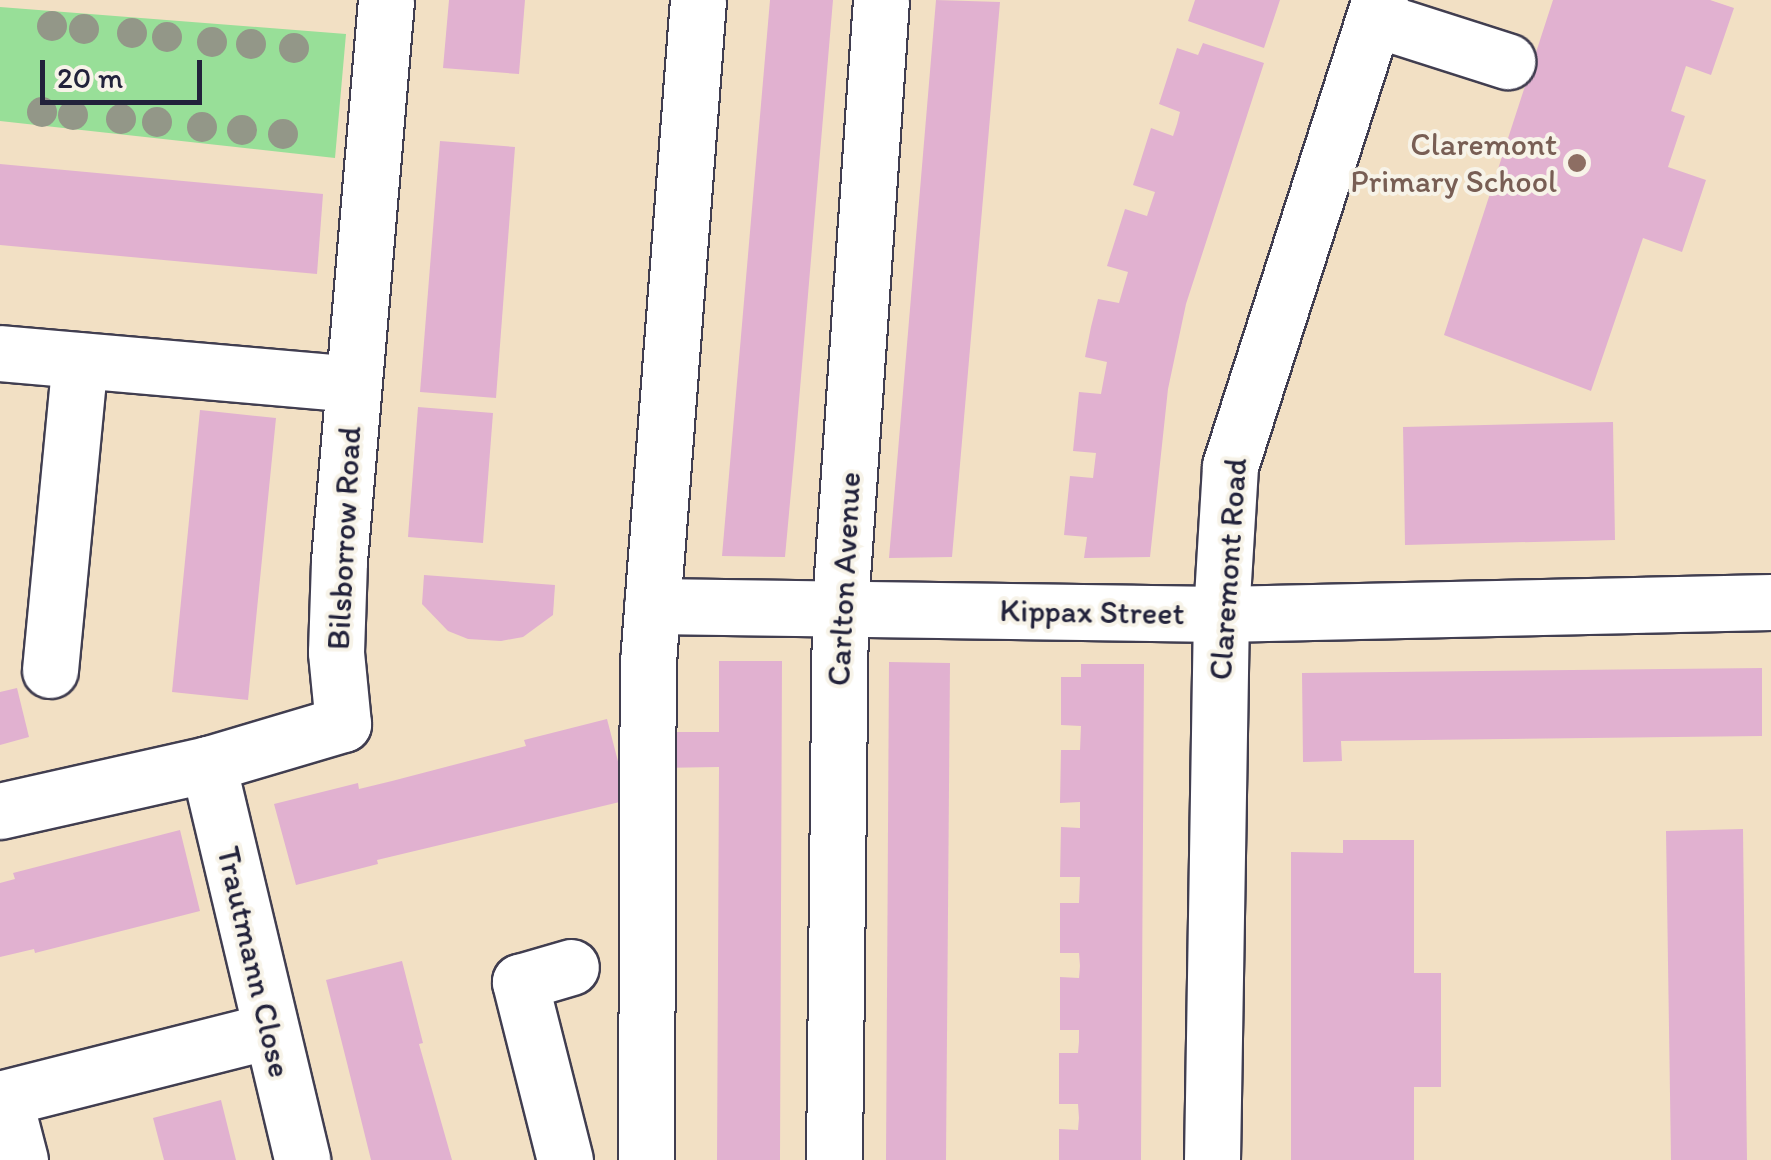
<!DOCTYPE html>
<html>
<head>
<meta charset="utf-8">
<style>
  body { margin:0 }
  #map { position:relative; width:1771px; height:1160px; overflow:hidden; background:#f2e0c4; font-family:Itim,sans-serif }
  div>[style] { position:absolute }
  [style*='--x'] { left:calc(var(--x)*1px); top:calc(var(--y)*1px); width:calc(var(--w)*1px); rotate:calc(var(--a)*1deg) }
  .green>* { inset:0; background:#98df98 }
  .building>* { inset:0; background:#e1b1d0 }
  .roads { filter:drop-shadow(2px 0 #413e50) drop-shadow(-2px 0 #413e50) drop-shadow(0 2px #413e50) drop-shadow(0 -2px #413e50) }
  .minor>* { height:55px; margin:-27.5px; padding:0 27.5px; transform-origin:27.5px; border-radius:27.5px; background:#fff }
  .trees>* { width:30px; height:30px; margin:-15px; border-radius:50%; background:#939788 }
  .dots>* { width:28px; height:28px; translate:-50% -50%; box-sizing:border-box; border:5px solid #f7f3e8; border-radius:50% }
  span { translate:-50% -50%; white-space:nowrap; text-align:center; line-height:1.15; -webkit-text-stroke:8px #f7f3e8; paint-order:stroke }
  .education-label { font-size:32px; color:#785e54 }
  .right { translate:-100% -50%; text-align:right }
  .street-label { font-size:32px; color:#22223b }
  .scale { position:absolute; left:40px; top:60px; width:162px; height:45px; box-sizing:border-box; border:5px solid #22223b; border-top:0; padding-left:12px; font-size:30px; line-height:35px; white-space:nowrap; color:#22223b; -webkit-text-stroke:8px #f7f3e8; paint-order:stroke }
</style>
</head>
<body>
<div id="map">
  <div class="green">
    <i style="clip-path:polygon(0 7px,346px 34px,335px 158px,0 121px)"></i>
  </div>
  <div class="building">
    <i style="clip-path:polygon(449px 0,525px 0,519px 74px,443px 68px)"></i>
    <i style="clip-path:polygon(770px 0,833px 0,795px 448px,785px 557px,722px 556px)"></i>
    <i style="clip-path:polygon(936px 0,1000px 2px,952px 557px,889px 558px)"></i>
    <i style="clip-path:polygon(1195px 0,1280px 0,1264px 48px,1188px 21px)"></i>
    <i style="clip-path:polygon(1553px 0,1710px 0,1734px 8px,1711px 75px,1686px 66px,1671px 111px,1685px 116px,1668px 167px,1706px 180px,1682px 252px,1643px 238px,1591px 391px,1444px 335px)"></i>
    <i style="clip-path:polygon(1203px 43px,1264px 63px,1186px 304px,1168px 389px,1150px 557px,1084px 558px,1087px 537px,1064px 535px,1070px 476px,1093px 478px,1096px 453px,1073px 451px,1079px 392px,1101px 394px,1107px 362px,1085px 357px,1091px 327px,1098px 299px,1119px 303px,1128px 272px,1107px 266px,1125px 209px,1147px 216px,1155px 192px,1133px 185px,1151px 128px,1173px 136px,1177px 124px,1180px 112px,1159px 104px,1177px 48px,1198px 55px)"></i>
    <i style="clip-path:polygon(440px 141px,515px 147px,496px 398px,420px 392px)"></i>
    <i style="clip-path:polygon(0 164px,323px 194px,317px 274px,0 245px)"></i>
    <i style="clip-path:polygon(418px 407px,493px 413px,483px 543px,408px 537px)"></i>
    <i style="clip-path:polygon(200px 410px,276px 418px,248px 700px,172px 692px)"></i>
    <i style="clip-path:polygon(1613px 422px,1615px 540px,1405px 545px,1403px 427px)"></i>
    <i style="clip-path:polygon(424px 575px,555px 585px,553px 615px,523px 637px,501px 641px,468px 639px,448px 631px,422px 604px)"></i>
    <i style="clip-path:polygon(719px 661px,782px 661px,780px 1160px,717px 1160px,719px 767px,658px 768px,658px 732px,719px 732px)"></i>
    <i style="clip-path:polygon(889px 662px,950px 663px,946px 1160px,886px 1160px)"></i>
    <i style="clip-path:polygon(1081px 664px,1144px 664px,1141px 1160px,1059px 1160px,1059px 1129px,1078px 1130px,1079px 1118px,1078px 1104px,1059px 1104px,1059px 1053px,1078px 1053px,1079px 1042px,1079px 1030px,1060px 1030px,1060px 977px,1079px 978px,1080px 966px,1079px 953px,1060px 953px,1060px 903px,1079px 903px,1080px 877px,1060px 877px,1061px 827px,1080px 828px,1080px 802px,1060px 803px,1061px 750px,1080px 750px,1081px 726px,1061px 725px,1061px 677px,1081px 677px)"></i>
    <i style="clip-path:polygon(1762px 668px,1762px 736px,1341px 741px,1342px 761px,1303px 762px,1302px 673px)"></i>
    <i style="clip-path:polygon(17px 688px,29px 737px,0 745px,0 692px)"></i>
    <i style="clip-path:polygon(607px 719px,628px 800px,377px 860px,378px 864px,296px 885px,274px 804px,358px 783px,359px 789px,392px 781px,526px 746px,524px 740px)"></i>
    <i style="clip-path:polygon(1743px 829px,1747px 1160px,1671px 1160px,1666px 831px)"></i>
    <i style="clip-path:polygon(180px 830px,200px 911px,35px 953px,34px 949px,0 957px,0 883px,15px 879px,13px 873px)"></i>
    <i style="clip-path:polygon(1343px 840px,1414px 840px,1414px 973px,1441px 973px,1441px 1087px,1414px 1087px,1414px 1160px,1291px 1160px,1291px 852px,1343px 853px)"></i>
    <i style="clip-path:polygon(402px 961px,423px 1043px,419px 1044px,452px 1160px,371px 1160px,347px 1063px,326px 980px)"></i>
    <i style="clip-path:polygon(221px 1100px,236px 1160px,164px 1160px,153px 1118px)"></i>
  </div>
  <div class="roads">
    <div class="minor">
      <i style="--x:1375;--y:19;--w:139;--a:17.7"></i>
      <i style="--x:0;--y:353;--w:354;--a:5"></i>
      <i style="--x:652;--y:606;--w:569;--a:0.81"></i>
      <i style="--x:1221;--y:614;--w:550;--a:-1.25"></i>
      <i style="--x:50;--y:670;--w:311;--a:-84.5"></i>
      <i style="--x:208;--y:764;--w:407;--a:76.6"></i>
      <i style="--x:0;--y:811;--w:213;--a:-12.7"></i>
      <i style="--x:208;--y:764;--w:141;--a:-16.5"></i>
      <i style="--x:343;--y:724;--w:72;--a:-95.6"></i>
      <i style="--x:336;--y:652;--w:91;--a:-88.1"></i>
      <i style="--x:339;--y:561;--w:563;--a:-85.21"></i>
      <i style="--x:20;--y:1160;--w:64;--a:-104.5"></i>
      <i style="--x:4;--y:1098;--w:273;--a:-14.2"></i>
      <i style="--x:565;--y:1160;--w:184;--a:-104.2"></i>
      <i style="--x:520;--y:982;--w:53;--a:-16.4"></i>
      <i style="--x:646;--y:1160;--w:498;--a:-89.8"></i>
      <i style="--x:648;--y:662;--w:664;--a:-85.68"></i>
      <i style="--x:834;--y:1160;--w:554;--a:-89.38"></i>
      <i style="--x:840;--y:606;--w:607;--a:-86.13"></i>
      <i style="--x:1212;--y:1160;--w:546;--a:-89.06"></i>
      <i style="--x:1221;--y:614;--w:148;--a:-86.5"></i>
      <i style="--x:1230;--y:466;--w:490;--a:-72.2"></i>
    </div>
  </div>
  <div class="trees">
    <i style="left:52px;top:26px"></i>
    <i style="left:84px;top:29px"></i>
    <i style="left:132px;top:33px"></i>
    <i style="left:167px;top:37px"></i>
    <i style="left:212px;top:42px"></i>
    <i style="left:251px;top:44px"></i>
    <i style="left:294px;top:48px"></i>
    <i style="left:42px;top:112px"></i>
    <i style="left:73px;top:115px"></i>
    <i style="left:121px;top:119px"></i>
    <i style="left:157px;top:122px"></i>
    <i style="left:202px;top:127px"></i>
    <i style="left:242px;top:130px"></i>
    <i style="left:283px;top:134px"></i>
  </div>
  <div class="dots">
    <i style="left:1577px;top:163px;background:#8d6e63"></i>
  </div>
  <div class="education-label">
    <span class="right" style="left:1557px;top:163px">Claremont<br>Primary School</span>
  </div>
  <div class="street-label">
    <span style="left:344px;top:538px;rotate:-87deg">Bilsborrow Road</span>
    <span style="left:1228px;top:569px;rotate:-86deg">Claremont Road</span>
    <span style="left:844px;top:579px;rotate:-87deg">Carlton Avenue</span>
    <span style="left:1092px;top:612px;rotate:1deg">Kippax Street</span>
    <span style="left:254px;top:962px;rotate:77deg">Trautmann Close</span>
  </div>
  <div class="scale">20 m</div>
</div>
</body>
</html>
